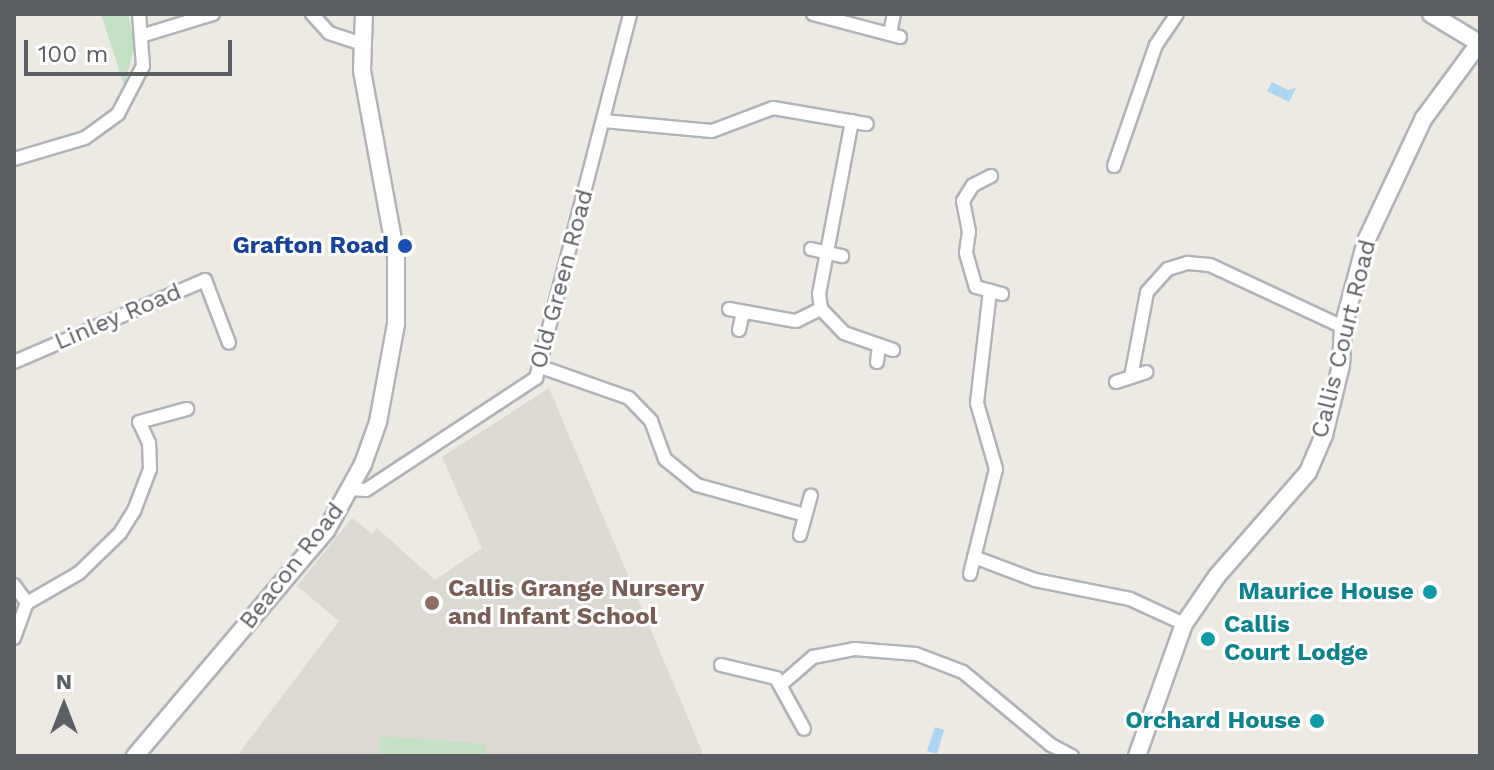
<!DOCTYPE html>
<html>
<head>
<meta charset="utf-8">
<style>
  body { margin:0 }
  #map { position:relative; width:1494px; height:770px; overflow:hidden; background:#eceae3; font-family:"Work Sans",sans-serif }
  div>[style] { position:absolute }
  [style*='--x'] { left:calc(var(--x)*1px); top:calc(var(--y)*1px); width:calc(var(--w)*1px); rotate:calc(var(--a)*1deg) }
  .education>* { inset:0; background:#dbd9d2 }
  .green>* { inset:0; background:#c3e0c3 }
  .water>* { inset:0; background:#acd5f3 }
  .roads { filter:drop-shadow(2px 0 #b0b3b7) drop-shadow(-2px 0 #b0b3b7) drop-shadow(0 2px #b0b3b7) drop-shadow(0 -2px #b0b3b7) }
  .minor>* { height:12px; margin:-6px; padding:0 6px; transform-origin:6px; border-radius:6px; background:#fff }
  .tertiary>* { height:16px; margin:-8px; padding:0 8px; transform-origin:8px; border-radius:8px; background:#fff }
  .dots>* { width:22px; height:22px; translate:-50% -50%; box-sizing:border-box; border:4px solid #fff; border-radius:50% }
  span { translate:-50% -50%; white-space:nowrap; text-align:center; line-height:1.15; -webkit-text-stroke:6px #fff; paint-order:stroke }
  .transit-label { font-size:24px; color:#164399; font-weight:700 }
  .right { translate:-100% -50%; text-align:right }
  .street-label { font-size:24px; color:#5b5e62 }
  .education-label { font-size:24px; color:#785e54; font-weight:700 }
  .left { translate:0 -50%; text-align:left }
  .culture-label { font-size:24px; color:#0d838f; font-weight:700 }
  .frame { position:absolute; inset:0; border:16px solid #5b5e62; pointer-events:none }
  .north { position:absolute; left:24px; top:666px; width:80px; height:80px; -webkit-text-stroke:6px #fff; paint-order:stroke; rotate:0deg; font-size:22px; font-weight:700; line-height:32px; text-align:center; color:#5b5e62 }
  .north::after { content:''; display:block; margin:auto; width:28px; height:36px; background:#5b5e62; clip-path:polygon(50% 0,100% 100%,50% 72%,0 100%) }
  .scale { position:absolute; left:24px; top:40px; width:208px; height:36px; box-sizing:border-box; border:4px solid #5b5e62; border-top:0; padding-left:10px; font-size:24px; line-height:28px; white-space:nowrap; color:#5b5e62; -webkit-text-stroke:6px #fff; paint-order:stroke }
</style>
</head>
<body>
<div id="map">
  <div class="education">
    <i style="clip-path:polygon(549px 388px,704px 756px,237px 756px,339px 621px,297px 586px,352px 518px,372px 534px,377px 528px,435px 580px,482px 548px,442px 457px)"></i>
  </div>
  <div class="green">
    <i style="clip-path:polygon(101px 14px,128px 14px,135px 46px,124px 85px)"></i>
    <i style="clip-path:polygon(381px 736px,485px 744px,485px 756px,380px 756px)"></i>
  </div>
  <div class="water">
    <i style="clip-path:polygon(1272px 82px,1288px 90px,1296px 88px,1289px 102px,1267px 91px)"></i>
    <i style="clip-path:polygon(935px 727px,944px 730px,937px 754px,927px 751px)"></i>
  </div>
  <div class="roads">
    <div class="minor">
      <i style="--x:312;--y:14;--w:25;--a:48"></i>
      <i style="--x:329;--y:33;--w:33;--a:18"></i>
      <i style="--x:813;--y:14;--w:90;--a:14.8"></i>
      <i style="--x:890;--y:34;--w:20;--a:-79"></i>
      <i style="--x:144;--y:35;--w:72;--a:-16.9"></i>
      <i style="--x:604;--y:121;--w:108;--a:5.3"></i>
      <i style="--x:712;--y:131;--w:65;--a:-20.7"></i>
      <i style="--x:773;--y:108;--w:95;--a:9.7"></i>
      <i style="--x:852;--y:121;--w:176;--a:100.8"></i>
      <i style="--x:819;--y:294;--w:15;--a:82"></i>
      <i style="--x:821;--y:309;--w:33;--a:46"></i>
      <i style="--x:844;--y:333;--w:52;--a:19.1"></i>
      <i style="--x:14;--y:159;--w:74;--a:-16.5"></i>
      <i style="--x:85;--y:138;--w:41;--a:-36"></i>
      <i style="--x:118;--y:114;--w:54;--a:-62.5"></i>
      <i style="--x:143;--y:66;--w:52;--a:-94.4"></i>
      <i style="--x:1114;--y:166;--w:128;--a:-70.9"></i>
      <i style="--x:1156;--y:45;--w:37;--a:-56"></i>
      <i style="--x:991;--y:176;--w:20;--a:153"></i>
      <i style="--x:973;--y:185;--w:19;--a:122"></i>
      <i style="--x:963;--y:201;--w:31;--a:79"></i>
      <i style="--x:969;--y:231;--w:22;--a:98"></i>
      <i style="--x:966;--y:253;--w:35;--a:74"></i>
      <i style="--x:976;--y:287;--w:27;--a:15"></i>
      <i style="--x:811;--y:249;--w:32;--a:13"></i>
      <i style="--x:729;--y:309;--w:68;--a:10.2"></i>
      <i style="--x:796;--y:321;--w:28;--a:-26"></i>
      <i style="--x:739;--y:330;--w:17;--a:-77"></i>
      <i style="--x:14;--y:362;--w:208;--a:-23.2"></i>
      <i style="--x:205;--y:280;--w:67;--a:69.1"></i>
      <i style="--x:877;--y:362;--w:16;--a:-83"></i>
      <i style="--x:541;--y:367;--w:93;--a:19.4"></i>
      <i style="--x:629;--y:398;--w:32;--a:46"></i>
      <i style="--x:651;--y:421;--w:40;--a:69.8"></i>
      <i style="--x:665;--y:459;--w:41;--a:39.1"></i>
      <i style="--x:697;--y:485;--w:112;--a:15.5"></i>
      <i style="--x:1131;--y:377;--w:86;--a:-79.3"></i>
      <i style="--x:1147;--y:292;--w:31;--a:-48"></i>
      <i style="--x:1168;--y:269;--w:21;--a:-17"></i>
      <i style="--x:1188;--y:263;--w:22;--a:5"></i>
      <i style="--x:1210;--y:265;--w:147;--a:25"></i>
      <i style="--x:1116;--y:382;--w:32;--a:-18"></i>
      <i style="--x:351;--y:489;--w:15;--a:4"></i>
      <i style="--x:366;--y:490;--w:204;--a:-33.4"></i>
      <i style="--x:536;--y:378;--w:376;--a:-75.5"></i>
      <i style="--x:800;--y:535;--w:41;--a:-74.6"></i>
      <i style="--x:974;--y:557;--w:65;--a:20.7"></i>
      <i style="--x:1035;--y:580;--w:97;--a:11.3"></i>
      <i style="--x:1130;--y:599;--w:60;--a:24.8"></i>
      <i style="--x:970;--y:574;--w:108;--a:-76.1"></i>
      <i style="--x:996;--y:469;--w:69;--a:-106.1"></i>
      <i style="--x:977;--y:403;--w:113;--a:-83.4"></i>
      <i style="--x:14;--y:585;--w:22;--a:54"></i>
      <i style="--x:14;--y:638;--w:37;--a:-70"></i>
      <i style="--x:27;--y:603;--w:60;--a:-30"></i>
      <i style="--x:79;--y:573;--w:57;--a:-44.3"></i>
      <i style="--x:120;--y:533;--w:26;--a:-58"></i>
      <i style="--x:134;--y:511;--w:45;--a:-69.1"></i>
      <i style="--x:150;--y:469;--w:26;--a:-92"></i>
      <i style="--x:149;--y:443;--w:23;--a:-115"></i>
      <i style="--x:139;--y:422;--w:50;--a:-15.2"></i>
      <i style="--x:721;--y:665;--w:57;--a:13.3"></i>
      <i style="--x:776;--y:678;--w:58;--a:61.2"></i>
      <i style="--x:783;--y:683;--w:40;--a:-41"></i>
      <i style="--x:813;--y:657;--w:43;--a:-10.8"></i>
      <i style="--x:855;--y:649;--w:61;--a:4.7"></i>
      <i style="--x:916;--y:654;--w:50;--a:21"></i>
      <i style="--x:963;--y:672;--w:114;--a:39.7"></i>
      <i style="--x:1051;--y:745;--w:24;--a:28"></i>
    </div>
    <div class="tertiary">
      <i style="--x:1431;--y:14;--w:56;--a:31.1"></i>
      <i style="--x:135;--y:756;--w:295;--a:-49.7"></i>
      <i style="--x:326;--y:531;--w:77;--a:-61.1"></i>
      <i style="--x:363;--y:464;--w:45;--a:-70.3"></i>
      <i style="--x:378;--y:422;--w:100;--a:-79.6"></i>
      <i style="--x:396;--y:324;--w:68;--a:-90"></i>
      <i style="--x:396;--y:256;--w:189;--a:-100.4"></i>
      <i style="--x:362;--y:70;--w:56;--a:-88"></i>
      <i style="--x:1137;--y:756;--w:140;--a:-70.4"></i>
      <i style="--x:1184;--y:624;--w:58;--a:-55.5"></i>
      <i style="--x:1217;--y:576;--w:138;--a:-48.8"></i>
      <i style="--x:1308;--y:472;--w:40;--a:-66.6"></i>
      <i style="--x:1324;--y:435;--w:72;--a:-76.3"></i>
      <i style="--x:1341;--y:365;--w:38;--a:-87"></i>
      <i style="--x:1343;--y:327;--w:89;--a:-75"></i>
      <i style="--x:1366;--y:241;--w:136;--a:-64.8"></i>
      <i style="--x:1424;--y:118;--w:94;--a:-53.6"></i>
    </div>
  </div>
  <div class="dots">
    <i style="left:405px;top:246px;background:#1a4fb4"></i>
    <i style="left:1430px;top:592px;background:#0f9aa8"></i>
    <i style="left:432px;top:603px;background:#8d6e63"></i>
    <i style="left:1208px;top:639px;background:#0f9aa8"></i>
    <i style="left:1317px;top:721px;background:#0f9aa8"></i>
  </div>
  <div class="transit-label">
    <span class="right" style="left:389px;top:246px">Grafton Road</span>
  </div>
  <div class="street-label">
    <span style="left:562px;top:279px;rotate:-75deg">Old Green Road</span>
    <span style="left:118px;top:317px;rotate:-23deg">Linley Road</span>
    <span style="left:1344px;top:339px;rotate:-76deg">Callis Court Road</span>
    <span style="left:292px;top:566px;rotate:-52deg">Beacon Road</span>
  </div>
  <div class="education-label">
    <span class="left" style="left:448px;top:603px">Callis Grange Nursery<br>and Infant School</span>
  </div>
  <div class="culture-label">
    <span class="right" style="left:1414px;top:592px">Maurice House</span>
    <span class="left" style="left:1224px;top:639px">Callis<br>Court Lodge</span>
    <span class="right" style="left:1301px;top:721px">Orchard House</span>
  </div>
  <div class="frame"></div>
  <div class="north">N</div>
  <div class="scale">100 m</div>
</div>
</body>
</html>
